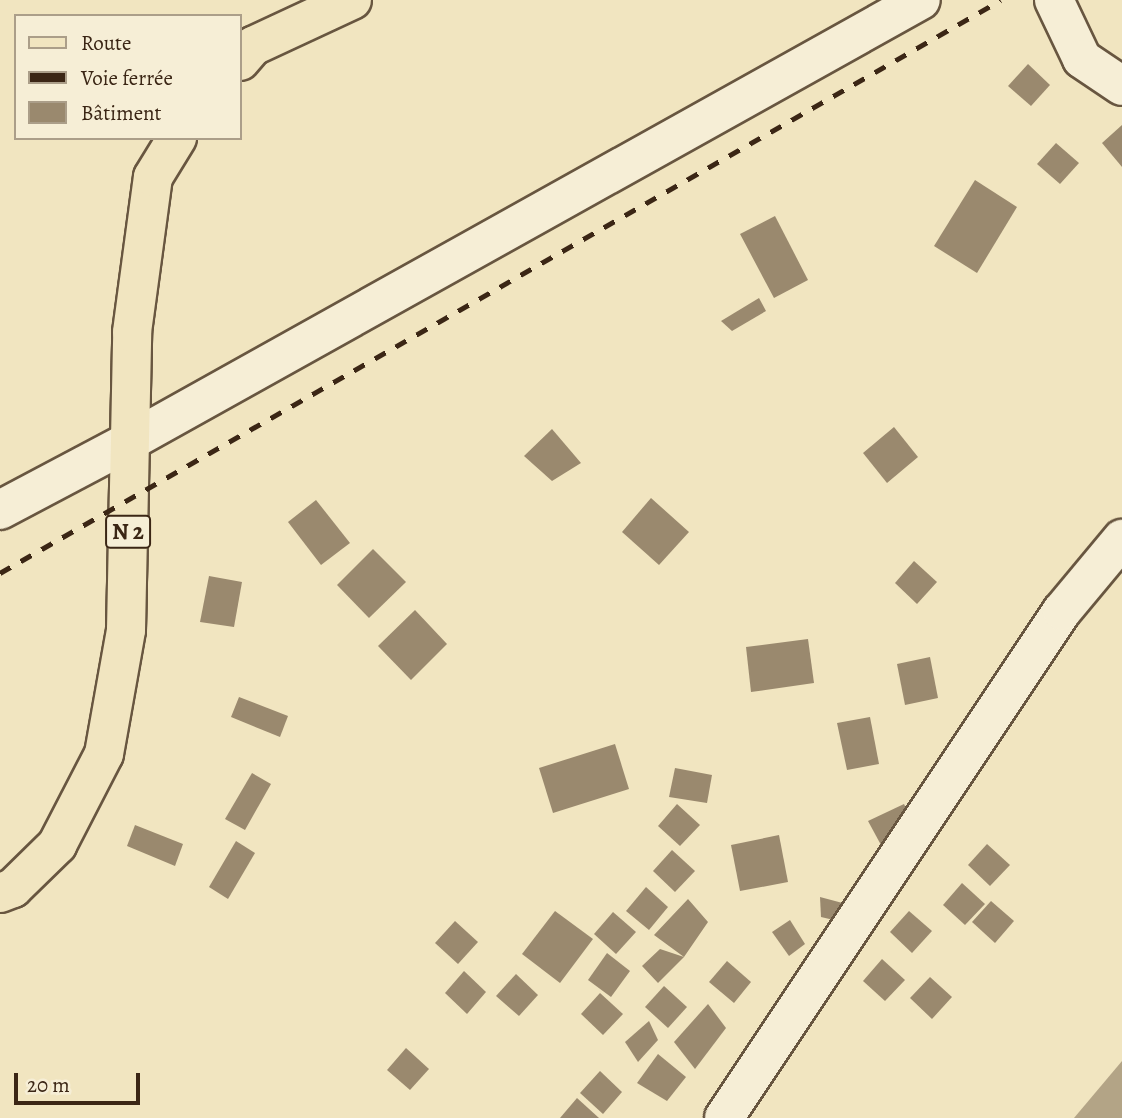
<!DOCTYPE html>
<html>
<head>
<meta charset="utf-8">
<style>
  body { margin:0 }
  #map { position:relative; width:1122px; height:1118px; overflow:hidden; background:#f1e5c0; font-family:Alegreya,serif }
  div>[style] { position:absolute }
  [style*='--x'] { left:calc(var(--x)*1px); top:calc(var(--y)*1px); width:calc(var(--w)*1px); rotate:calc(var(--a)*1deg) }
  .water>* { inset:0; background:#b3a486 }
  .building>* { inset:0; background:#9a896e }
  .roads { filter:drop-shadow(2px 0 #685640) drop-shadow(-2px 0 #685640) drop-shadow(0 2px #685640) drop-shadow(0 -2px #685640) }
  .minor>* { height:38px; margin:-19px; padding:0 19px; transform-origin:19px; border-radius:19px; background:#f6eed6 }
  .major>* { height:38px; margin:-19px; padding:0 19px; transform-origin:19px; border-radius:19px; background:#f1e5c0 }
  .rail>* { height:5px; margin-top:-2.5px; transform-origin:0; background:repeating-linear-gradient(90deg,#3b2615 0 12px,transparent 0 24px) }
  span { translate:-50% -50%; white-space:nowrap; text-align:center; line-height:1.15; -webkit-text-stroke:5px #f6eed6; paint-order:stroke }
  .shield-label span { padding:2px 5px; background:#f6eed6; border:2px solid; border-radius:5px; -webkit-text-stroke-width:0 }
  .shield-label { font-size:23px; color:#3b2615; font-weight:700 }
  .legend { position:absolute; left:14px; top:14px; width:228px; height:126px; box-sizing:border-box; background:#f6eed6; border:2px solid #ab9e89; margin:0; padding:9px 12px; list-style:none; font-size:21px; color:#3b2615 }
  .legend li { display:flex; align-items:center; gap:14px; height:35px }
  .legend b { width:35px; border:2px solid #ab9e89 }
  .scale { position:absolute; left:14px; top:1073px; width:126px; height:32px; box-sizing:border-box; border:4px solid #3b2615; border-top:0; padding-left:9px; font-size:21px; line-height:24px; white-space:nowrap; color:#3b2615; -webkit-text-stroke:5px #f6eed6; paint-order:stroke }
</style>
</head>
<body>
<div id="map">
  <div class="water">
    <i style="clip-path:polygon(1122px 1061px,1122px 1118px,1074px 1118px)"></i>
  </div>
  <div class="building">
    <i style="clip-path:polygon(1028px 64px,1050px 85px,1031px 106px,1008px 86px)"></i>
    <i style="clip-path:polygon(1122px 125px,1122px 167px,1102px 143px)"></i>
    <i style="clip-path:polygon(1056px 143px,1079px 163px,1060px 184px,1037px 164px)"></i>
    <i style="clip-path:polygon(975px 180px,1017px 207px,977px 273px,934px 246px)"></i>
    <i style="clip-path:polygon(775px 216px,808px 280px,774px 298px,740px 234px)"></i>
    <i style="clip-path:polygon(759px 298px,766px 311px,732px 331px,721px 321px)"></i>
    <i style="clip-path:polygon(894px 427px,918px 457px,887px 483px,863px 453px)"></i>
    <i style="clip-path:polygon(552px 429px,581px 463px,552px 481px,524px 456px)"></i>
    <i style="clip-path:polygon(651px 498px,689px 532px,659px 565px,622px 532px)"></i>
    <i style="clip-path:polygon(316px 500px,350px 543px,321px 565px,288px 522px)"></i>
    <i style="clip-path:polygon(373px 549px,406px 582px,369px 618px,337px 585px)"></i>
    <i style="clip-path:polygon(914px 561px,937px 582px,917px 604px,895px 583px)"></i>
    <i style="clip-path:polygon(209px 576px,242px 582px,234px 627px,200px 622px)"></i>
    <i style="clip-path:polygon(415px 610px,447px 644px,411px 680px,378px 646px)"></i>
    <i style="clip-path:polygon(808px 639px,814px 683px,751px 692px,746px 647px)"></i>
    <i style="clip-path:polygon(930px 657px,938px 698px,905px 705px,897px 664px)"></i>
    <i style="clip-path:polygon(239px 697px,288px 716px,280px 737px,231px 717px)"></i>
    <i style="clip-path:polygon(870px 717px,879px 764px,847px 770px,837px 723px)"></i>
    <i style="clip-path:polygon(615px 744px,629px 789px,553px 813px,539px 768px)"></i>
    <i style="clip-path:polygon(675px 768px,712px 775px,707px 803px,669px 797px)"></i>
    <i style="clip-path:polygon(252px 773px,271px 784px,245px 830px,225px 819px)"></i>
    <i style="clip-path:polygon(677px 804px,700px 825px,680px 846px,658px 826px)"></i>
    <i style="clip-path:polygon(904px 804px,913px 823px,881px 845px,868px 821px)"></i>
    <i style="clip-path:polygon(135px 825px,183px 844px,175px 866px,127px 846px)"></i>
    <i style="clip-path:polygon(779px 835px,788px 882px,740px 891px,731px 845px)"></i>
    <i style="clip-path:polygon(236px 841px,255px 853px,228px 899px,209px 887px)"></i>
    <i style="clip-path:polygon(987px 844px,1010px 865px,990px 886px,968px 865px)"></i>
    <i style="clip-path:polygon(672px 850px,695px 871px,675px 892px,653px 871px)"></i>
    <i style="clip-path:polygon(962px 883px,985px 904px,965px 925px,943px 905px)"></i>
    <i style="clip-path:polygon(646px 887px,668px 907px,649px 930px,626px 911px)"></i>
    <i style="clip-path:polygon(820px 897px,850px 905px,838px 921px,821px 917px)"></i>
    <i style="clip-path:polygon(688px 899px,708px 922px,684px 957px,658px 983px,642px 966px,660px 949px,684px 957px,654px 935px)"></i>
    <i style="clip-path:polygon(991px 901px,1014px 921px,995px 943px,972px 922px)"></i>
    <i style="clip-path:polygon(555px 911px,593px 939px,560px 983px,522px 954px)"></i>
    <i style="clip-path:polygon(909px 911px,932px 931px,912px 953px,890px 932px)"></i>
    <i style="clip-path:polygon(613px 912px,636px 932px,616px 954px,594px 934px)"></i>
    <i style="clip-path:polygon(790px 920px,805px 944px,789px 956px,772px 932px)"></i>
    <i style="clip-path:polygon(455px 921px,478px 942px,458px 964px,435px 943px)"></i>
    <i style="clip-path:polygon(607px 953px,630px 971px,611px 997px,588px 980px)"></i>
    <i style="clip-path:polygon(882px 959px,905px 980px,885px 1001px,863px 981px)"></i>
    <i style="clip-path:polygon(727px 961px,751px 982px,734px 1003px,709px 982px)"></i>
    <i style="clip-path:polygon(464px 971px,486px 992px,467px 1014px,445px 993px)"></i>
    <i style="clip-path:polygon(516px 974px,538px 995px,519px 1016px,496px 996px)"></i>
    <i style="clip-path:polygon(930px 977px,952px 997px,932px 1019px,910px 998px)"></i>
    <i style="clip-path:polygon(664px 986px,687px 1007px,668px 1028px,645px 1007px)"></i>
    <i style="clip-path:polygon(600px 993px,623px 1014px,603px 1035px,581px 1014px)"></i>
    <i style="clip-path:polygon(708px 1004px,726px 1028px,695px 1069px,674px 1042px)"></i>
    <i style="clip-path:polygon(649px 1021px,658px 1040px,638px 1062px,625px 1042px)"></i>
    <i style="clip-path:polygon(406px 1048px,429px 1069px,410px 1090px,387px 1070px)"></i>
    <i style="clip-path:polygon(658px 1054px,686px 1077px,667px 1101px,637px 1083px)"></i>
    <i style="clip-path:polygon(600px 1071px,622px 1092px,603px 1114px,580px 1093px)"></i>
    <i style="clip-path:polygon(577px 1098px,599px 1118px,560px 1118px)"></i>
  </div>
  <div class="roads">
    <div class="minor">
      <i style="--x:1054;--y:0;--w:65;--a:64.6"></i>
      <i style="--x:1082;--y:59;--w:48;--a:34"></i>
      <i style="--x:0;--y:510;--w:149;--a:-27.9"></i>
      <i style="--x:132;--y:440;--w:903;--a:-29.15"></i>
      <i style="--x:724;--y:1118;--w:609;--a:-56.31"></i>
      <i style="--x:1062;--y:611;--w:94;--a:-50.2"></i>
    </div>
    <div class="major">
      <i style="--x:240;--y:61;--w:20;--a:-49"></i>
      <i style="--x:253;--y:46;--w:109;--a:-24.9"></i>
      <i style="--x:0;--y:893;--w:14;--a:-21"></i>
      <i style="--x:13;--y:888;--w:62;--a:-44.3"></i>
      <i style="--x:57;--y:845;--w:102;--a:-62.7"></i>
      <i style="--x:104;--y:754;--w:126;--a:-79.9"></i>
      <i style="--x:126;--y:630;--w:298;--a:-88.8"></i>
      <i style="--x:132;--y:332;--w:156;--a:-82.3"></i>
      <i style="--x:153;--y:177;--w:46;--a:-58.4"></i>
    </div>
  </div>
  <div class="rail">
    <i style="--x:0;--y:573;--w:1153;--a:-29.79"></i>
  </div>
  <div class="shield-label">
    <span style="left:128px;top:532px">N 2</span>
  </div>
  <ul class="legend">
  <li><b style="height:9px;background:#f1e5c0"></b>Route</li>
  <li><b style="height:9px;background:#3b2615"></b>Voie ferrée</li>
  <li><b style="height:19px;background:#9a896e"></b>Bâtiment</li>
  </ul>
  <div class="scale">20 m</div>
</div>
</body>
</html>
